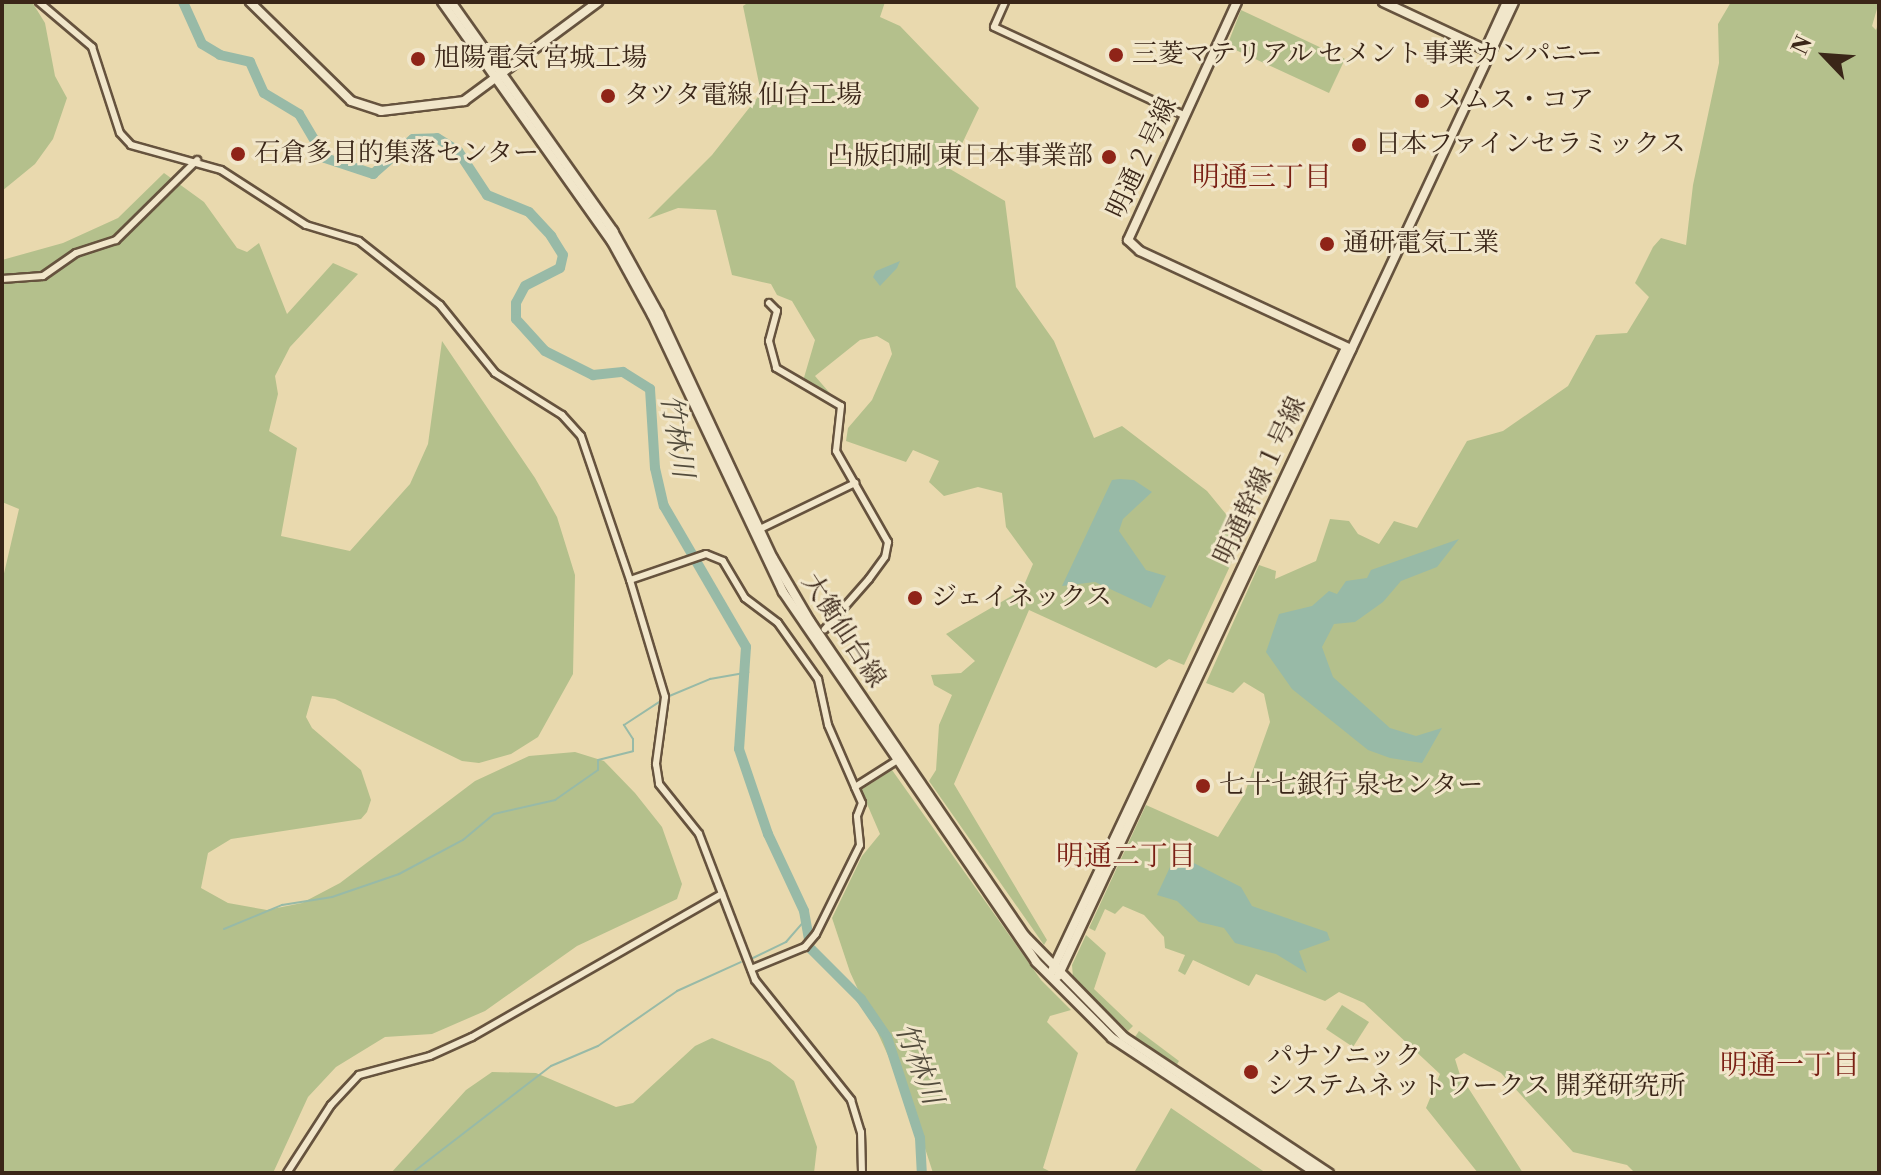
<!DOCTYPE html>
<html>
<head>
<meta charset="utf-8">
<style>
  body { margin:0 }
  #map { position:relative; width:1881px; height:1175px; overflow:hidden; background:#e9d9ae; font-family:"Libre Bodoni","Noto Serif JP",serif }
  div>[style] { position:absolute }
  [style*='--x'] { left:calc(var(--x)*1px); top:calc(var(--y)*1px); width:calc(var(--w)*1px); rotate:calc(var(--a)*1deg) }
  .green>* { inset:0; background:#b4c08c }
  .water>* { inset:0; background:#98baa7 }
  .stream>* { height:2px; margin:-1px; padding:0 1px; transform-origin:1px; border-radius:1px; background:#98baa7 }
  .river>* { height:10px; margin:-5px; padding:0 5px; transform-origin:5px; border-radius:5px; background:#98baa7 }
  .roads { filter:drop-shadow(2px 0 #66533e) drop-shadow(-2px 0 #66533e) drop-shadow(0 2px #66533e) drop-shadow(0 -2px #66533e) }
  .street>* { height:6px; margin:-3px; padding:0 3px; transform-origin:3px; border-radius:3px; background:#f1e6ca }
  .secondary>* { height:8px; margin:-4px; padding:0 4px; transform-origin:4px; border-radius:4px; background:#f1e6ca }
  .dots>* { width:22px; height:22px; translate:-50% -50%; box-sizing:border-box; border:4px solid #f1e6ca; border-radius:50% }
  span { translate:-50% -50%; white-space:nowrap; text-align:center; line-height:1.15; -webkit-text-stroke:6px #f1e6ca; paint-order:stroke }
  .poi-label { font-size:26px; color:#3a2618 }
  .left { translate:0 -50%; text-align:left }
  .right { translate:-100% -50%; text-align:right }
  .street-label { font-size:26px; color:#3a2618 }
  .neighbourhood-label { font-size:28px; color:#7a1f14 }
  .water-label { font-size:28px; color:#524b3c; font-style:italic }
  .frame { position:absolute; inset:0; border:4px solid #3a2618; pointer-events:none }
  .north { position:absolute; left:1785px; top:16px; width:80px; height:80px; -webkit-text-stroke:6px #f1e6ca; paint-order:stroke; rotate:295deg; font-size:22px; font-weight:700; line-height:32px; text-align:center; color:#3a2618 }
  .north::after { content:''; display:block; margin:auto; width:28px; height:36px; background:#3a2618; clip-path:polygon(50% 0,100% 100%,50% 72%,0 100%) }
</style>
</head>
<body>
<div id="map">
  <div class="green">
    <i style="clip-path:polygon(2px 2px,32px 2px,45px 23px,55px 76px,67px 98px,53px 139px,35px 164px,2px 191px)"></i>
    <i style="clip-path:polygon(749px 2px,885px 2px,880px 17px,900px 26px,979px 108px,950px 169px,1005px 201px,1016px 287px,1054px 341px,1094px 438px,1122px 426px,1207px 491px,1244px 536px,1184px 665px,1169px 659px,1156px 668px,1029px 610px,954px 784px,1047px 940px,1044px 945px,929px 781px,936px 770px,939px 725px,952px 695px,934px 685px,931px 675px,961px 673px,975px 661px,946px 634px,1022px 590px,1033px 564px,1006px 527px,1002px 493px,978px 487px,944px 496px,929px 482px,939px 461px,913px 450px,906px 462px,846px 441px,848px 428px,872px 400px,892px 354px,889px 343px,877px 336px,860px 340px,815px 376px,834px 398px,803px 381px,815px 340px,792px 301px,777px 295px,771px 284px,732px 275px,716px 210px,678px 208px,648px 219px,712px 155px,761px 93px,743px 6px)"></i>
    <i style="clip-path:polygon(1731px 2px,1879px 2px,1872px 26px,1876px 30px,1879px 21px,1879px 1173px,1635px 1173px,1627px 1165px,1573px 1152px,1501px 1073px,1464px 1053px,1455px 1059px,1460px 1075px,1523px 1173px,1478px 1173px,1426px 1108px,1440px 1074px,1364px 1003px,1339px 992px,1325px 1001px,1256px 974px,1249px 986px,1193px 960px,1185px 975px,1178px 971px,1185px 955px,1165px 948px,1164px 937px,1144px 915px,1123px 906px,1115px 914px,1105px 909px,1095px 931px,1089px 928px,1146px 805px,1218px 837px,1244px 795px,1270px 722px,1264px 694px,1244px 682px,1233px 693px,1206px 683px,1259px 565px,1276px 571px,1275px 579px,1316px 561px,1330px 519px,1349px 521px,1358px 534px,1379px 544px,1394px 521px,1417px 528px,1467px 441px,1503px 431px,1568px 386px,1596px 335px,1627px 333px,1649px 297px,1635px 283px,1653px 247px,1661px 238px,1686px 245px,1693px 185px,1719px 63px,1718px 24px)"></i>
    <i style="clip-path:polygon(1241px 10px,1345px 59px,1329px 93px,1227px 46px)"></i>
    <i style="clip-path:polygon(164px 173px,204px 202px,237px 248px,247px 252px,259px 243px,287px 314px,333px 263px,358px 274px,290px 347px,275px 376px,278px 394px,269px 431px,297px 448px,281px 536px,350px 551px,410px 484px,428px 444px,442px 341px,535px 478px,557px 517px,575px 575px,573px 674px,538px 737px,511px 754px,479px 763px,462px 761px,335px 699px,312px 696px,306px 717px,312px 728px,361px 770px,371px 800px,367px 812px,361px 819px,231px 839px,208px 853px,201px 888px,228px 903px,267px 910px,302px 903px,340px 883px,475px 781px,529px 756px,575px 752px,604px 761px,635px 793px,662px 827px,682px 884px,677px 899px,577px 946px,485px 1011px,432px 1034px,385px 1037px,336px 1067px,308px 1097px,273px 1173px,2px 1173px,2px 582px,19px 509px,2px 502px,2px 260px,63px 243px,118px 218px)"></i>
    <i style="clip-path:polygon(892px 770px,1041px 980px,1071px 1010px,1050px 1016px,1047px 1022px,1078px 1053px,1043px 1168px,1053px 1173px,933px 1173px,912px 1108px,850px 972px,832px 918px,862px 856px,880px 834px,861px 790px)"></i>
    <i style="clip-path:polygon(1086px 935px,1106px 953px,1094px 989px,1133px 1026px,1128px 1031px,1073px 978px,1072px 965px)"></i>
    <i style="clip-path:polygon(1342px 1005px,1369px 1022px,1353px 1047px,1326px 1029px)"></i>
    <i style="clip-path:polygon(1139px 1031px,1179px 1061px,1176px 1066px,1135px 1037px)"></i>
    <i style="clip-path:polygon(712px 1038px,770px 1062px,794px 1081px,817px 1147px,814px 1173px,391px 1173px,466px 1090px,492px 1072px,536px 1073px,616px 1107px,633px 1103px,695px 1046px)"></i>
    <i style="clip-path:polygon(1171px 1108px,1266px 1173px,1126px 1173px,1135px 1171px)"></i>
  </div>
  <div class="water">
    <i style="clip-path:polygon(900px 261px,897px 268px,880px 286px,873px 277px,876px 271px)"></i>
    <i style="clip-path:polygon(1120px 479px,1134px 480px,1152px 492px,1123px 519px,1119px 531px,1146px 570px,1166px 576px,1151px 608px,1095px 582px,1062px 586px,1112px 480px)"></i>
    <i style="clip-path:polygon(1459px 539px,1437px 567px,1401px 581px,1383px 602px,1355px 622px,1334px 624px,1322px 647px,1333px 677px,1390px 728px,1416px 736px,1442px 728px,1422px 763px,1390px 758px,1368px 750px,1292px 689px,1266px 652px,1279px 614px,1312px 606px,1329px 591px,1337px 594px,1346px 581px,1367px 578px,1371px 570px)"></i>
    <i style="clip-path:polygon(1176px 854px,1241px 887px,1252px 906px,1327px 932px,1330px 940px,1299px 951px,1307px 973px,1276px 954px,1235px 943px,1224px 928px,1199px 922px,1177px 901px,1157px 895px)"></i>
  </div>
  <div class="stream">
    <i style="--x:667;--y:697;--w:47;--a:-22.7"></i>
    <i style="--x:710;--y:679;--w:39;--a:-10"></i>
    <i style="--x:224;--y:929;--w:63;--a:-22.5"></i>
    <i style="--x:282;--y:905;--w:51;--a:-9.1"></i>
    <i style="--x:332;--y:897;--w:71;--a:-18.9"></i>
    <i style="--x:399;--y:874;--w:72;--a:-28"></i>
    <i style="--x:463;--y:840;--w:40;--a:-40"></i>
    <i style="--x:494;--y:814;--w:63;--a:-12.9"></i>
    <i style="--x:555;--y:800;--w:52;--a:-34.9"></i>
    <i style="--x:598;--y:770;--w:10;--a:-90"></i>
    <i style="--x:598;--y:760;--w:36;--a:-14"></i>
    <i style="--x:633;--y:751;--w:12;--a:-90"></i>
    <i style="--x:633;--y:739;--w:17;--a:-123"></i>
    <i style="--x:624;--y:725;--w:45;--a:-33.3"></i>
    <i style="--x:753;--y:958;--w:37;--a:-26"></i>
    <i style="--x:786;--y:942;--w:29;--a:-49"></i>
    <i style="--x:412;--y:1173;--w:175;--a:-37.6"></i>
    <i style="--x:551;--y:1066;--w:51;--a:-23.1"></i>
    <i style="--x:598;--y:1046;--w:96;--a:-34.8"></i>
    <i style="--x:677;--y:991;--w:70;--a:-24.4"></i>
  </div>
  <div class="river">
    <i style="--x:183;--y:2;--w:46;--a:65.7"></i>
    <i style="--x:202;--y:44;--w:21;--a:31"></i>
    <i style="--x:220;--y:55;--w:31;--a:13"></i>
    <i style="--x:250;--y:62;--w:34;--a:66"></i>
    <i style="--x:264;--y:93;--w:41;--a:31"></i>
    <i style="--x:299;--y:114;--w:51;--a:59.4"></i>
    <i style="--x:325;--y:158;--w:51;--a:18.4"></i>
    <i style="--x:373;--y:174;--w:53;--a:-41.2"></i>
    <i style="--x:413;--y:139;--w:24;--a:-2"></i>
    <i style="--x:437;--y:138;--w:25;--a:32"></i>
    <i style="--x:458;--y:151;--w:53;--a:56.6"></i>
    <i style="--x:487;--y:195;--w:45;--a:22"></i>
    <i style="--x:529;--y:212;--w:33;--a:47"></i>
    <i style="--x:551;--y:236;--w:22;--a:58"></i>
    <i style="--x:563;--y:255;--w:13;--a:103"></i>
    <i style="--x:560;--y:268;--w:39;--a:153"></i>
    <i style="--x:525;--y:286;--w:19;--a:118"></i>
    <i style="--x:516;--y:303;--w:16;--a:90"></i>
    <i style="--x:516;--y:319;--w:43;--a:47.8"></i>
    <i style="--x:545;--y:351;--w:54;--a:26.6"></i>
    <i style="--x:593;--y:375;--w:30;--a:-6"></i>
    <i style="--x:623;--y:372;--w:32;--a:32"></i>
    <i style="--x:650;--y:389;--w:79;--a:86.4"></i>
    <i style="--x:655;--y:468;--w:39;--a:77"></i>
    <i style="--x:664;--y:506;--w:163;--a:59.8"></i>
    <i style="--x:746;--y:647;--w:102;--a:93.9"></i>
    <i style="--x:739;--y:749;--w:90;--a:71.2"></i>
    <i style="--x:768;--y:834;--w:85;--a:64.9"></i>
    <i style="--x:804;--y:911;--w:28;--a:80"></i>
    <i style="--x:811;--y:949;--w:71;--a:45"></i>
    <i style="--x:861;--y:999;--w:46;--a:55.6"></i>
    <i style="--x:887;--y:1037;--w:106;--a:71.9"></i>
    <i style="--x:920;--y:1138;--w:35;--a:87"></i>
  </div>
  <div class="roads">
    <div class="street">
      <i style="--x:39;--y:2;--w:70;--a:40.3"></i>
      <i style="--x:92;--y:47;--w:90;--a:72"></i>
      <i style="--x:120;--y:133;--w:16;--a:47"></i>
      <i style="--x:131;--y:145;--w:93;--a:15.5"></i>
      <i style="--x:221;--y:170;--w:101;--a:32.9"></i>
      <i style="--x:306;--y:225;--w:55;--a:16.8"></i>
      <i style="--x:359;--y:241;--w:103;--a:38.3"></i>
      <i style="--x:440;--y:305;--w:87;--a:51"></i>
      <i style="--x:495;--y:373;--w:79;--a:32.1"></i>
      <i style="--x:562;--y:415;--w:28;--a:48"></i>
      <i style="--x:581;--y:436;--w:152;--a:71.2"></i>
      <i style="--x:630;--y:580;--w:80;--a:-18.9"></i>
      <i style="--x:706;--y:554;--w:18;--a:22"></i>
      <i style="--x:723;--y:561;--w:43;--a:59.3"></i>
      <i style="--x:745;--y:598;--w:41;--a:37.1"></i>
      <i style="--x:778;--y:623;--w:69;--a:54.5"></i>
      <i style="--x:818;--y:679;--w:47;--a:77.7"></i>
      <i style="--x:828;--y:725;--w:68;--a:66.5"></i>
      <i style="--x:855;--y:787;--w:49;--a:-32.4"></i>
      <i style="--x:1005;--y:2;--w:27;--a:114"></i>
      <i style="--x:994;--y:27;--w:209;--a:24.9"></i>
      <i style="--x:2;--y:279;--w:41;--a:-4.2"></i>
      <i style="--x:43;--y:276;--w:40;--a:-34.9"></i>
      <i style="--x:76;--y:253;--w:42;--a:-18"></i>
      <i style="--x:116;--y:240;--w:114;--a:-44.6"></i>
      <i style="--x:769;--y:303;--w:11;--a:45"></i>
      <i style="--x:777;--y:311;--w:31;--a:105"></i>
      <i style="--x:769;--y:341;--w:28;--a:75"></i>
      <i style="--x:776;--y:368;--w:75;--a:30.3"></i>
      <i style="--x:841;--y:406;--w:45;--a:96.3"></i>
      <i style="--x:836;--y:451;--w:105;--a:60.3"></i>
      <i style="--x:888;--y:542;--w:15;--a:101"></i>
      <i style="--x:885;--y:557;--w:27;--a:126"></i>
      <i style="--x:869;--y:579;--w:67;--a:131.3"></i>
      <i style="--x:760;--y:529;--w:106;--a:-25.8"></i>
      <i style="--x:630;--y:580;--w:122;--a:73.3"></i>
      <i style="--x:665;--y:697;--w:68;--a:97.7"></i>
      <i style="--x:656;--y:764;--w:20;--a:81"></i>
      <i style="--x:659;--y:784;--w:64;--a:51.3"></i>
      <i style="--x:699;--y:834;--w:156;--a:69"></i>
      <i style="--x:755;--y:980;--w:154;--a:51.3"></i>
      <i style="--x:851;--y:1100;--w:34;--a:73"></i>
      <i style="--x:861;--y:1132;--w:41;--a:88.6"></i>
      <i style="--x:751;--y:969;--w:58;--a:-22.2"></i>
      <i style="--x:805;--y:947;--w:17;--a:-50"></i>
      <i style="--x:816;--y:934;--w:99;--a:-63.7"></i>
      <i style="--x:860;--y:845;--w:29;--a:-96"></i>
      <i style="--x:857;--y:816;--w:14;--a:-69"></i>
      <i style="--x:862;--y:803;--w:17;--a:-114"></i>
      <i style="--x:287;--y:1173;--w:81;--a:-57.1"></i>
      <i style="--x:331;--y:1105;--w:41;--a:-47"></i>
      <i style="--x:359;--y:1075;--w:73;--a:-15"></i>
      <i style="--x:430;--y:1056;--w:46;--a:-24.3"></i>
      <i style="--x:472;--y:1037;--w:288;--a:-29.8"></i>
    </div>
    <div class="secondary">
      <i style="--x:250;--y:2;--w:141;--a:44.4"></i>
      <i style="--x:351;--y:101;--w:32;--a:18"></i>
      <i style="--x:381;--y:111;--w:84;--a:-6.9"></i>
      <i style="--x:464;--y:101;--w:167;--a:-36.5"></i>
      <i style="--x:442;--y:2;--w:294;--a:54.7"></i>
      <i style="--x:612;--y:242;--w:83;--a:61.3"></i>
      <i style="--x:652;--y:315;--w:306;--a:64.7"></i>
      <i style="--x:783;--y:592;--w:448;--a:55.6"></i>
      <i style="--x:1036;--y:962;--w:107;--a:45"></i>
      <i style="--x:1112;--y:1038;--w:245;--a:33.5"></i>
      <i style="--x:451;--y:2;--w:281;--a:54.7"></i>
      <i style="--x:613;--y:231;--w:95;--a:61"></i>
      <i style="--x:659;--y:314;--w:269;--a:65"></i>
      <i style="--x:773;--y:558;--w:73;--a:59.6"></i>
      <i style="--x:810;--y:621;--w:381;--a:55.7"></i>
      <i style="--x:1025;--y:936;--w:141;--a:45.6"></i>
      <i style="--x:1124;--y:1037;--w:246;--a:33.6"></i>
      <i style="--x:1237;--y:2;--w:262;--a:114.6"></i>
      <i style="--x:1128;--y:240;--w:16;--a:43"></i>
      <i style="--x:1140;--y:251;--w:233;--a:24.9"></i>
      <i style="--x:1383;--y:2;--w:118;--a:25"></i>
      <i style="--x:1487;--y:46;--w:48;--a:-65.6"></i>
      <i style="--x:1051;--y:973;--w:687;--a:-64.74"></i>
      <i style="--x:1058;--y:976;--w:1075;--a:-64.91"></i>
    </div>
  </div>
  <div class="dots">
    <i style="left:1116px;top:55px;background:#8f2418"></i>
    <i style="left:418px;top:59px;background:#8f2418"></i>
    <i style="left:608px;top:96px;background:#8f2418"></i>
    <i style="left:1422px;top:101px;background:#8f2418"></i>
    <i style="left:1359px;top:145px;background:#8f2418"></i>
    <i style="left:238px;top:154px;background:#8f2418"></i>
    <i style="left:1109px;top:157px;background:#8f2418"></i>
    <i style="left:1327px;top:244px;background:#8f2418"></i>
    <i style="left:915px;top:598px;background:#8f2418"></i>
    <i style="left:1203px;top:786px;background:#8f2418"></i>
    <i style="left:1251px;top:1072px;background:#8f2418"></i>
  </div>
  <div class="poi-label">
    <span class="left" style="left:1132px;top:55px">三菱マテリアル セメント事業カンパニー</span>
    <span class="left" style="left:434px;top:59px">旭陽電気 宮城工場</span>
    <span class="left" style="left:624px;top:96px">タツタ電線 仙台工場</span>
    <span class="left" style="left:1438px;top:101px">メムス・コア</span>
    <span class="left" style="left:1375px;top:145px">日本ファインセラミックス</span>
    <span class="left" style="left:254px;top:154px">石倉多目的集落センター</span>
    <span class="right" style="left:1093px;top:157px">凸版印刷 東日本事業部</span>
    <span class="left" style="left:1343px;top:244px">通研電気工業</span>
    <span class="left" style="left:931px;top:598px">ジェイネックス</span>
    <span class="left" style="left:1219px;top:786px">七十七銀行 泉センター</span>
    <span class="left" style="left:1267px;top:1072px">パナソニック<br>システムネットワークス 開発研究所</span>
  </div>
  <div class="street-label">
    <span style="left:1143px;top:158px;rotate:-65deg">明通２号線</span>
    <span style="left:1261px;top:481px;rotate:-65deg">明通幹線１号線</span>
    <span style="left:843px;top:631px;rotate:57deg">大衡仙台線</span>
  </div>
  <div class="neighbourhood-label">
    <span style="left:1262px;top:178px">明通三丁目</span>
    <span style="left:1126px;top:857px">明通二丁目</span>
    <span style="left:1790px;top:1066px">明通一丁目</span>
  </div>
  <div class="water-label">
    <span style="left:676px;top:436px;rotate:81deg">竹林川</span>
    <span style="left:918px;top:1064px;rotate:69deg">竹林川</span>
  </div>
  <div class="frame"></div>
  <div class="north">N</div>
</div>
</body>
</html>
